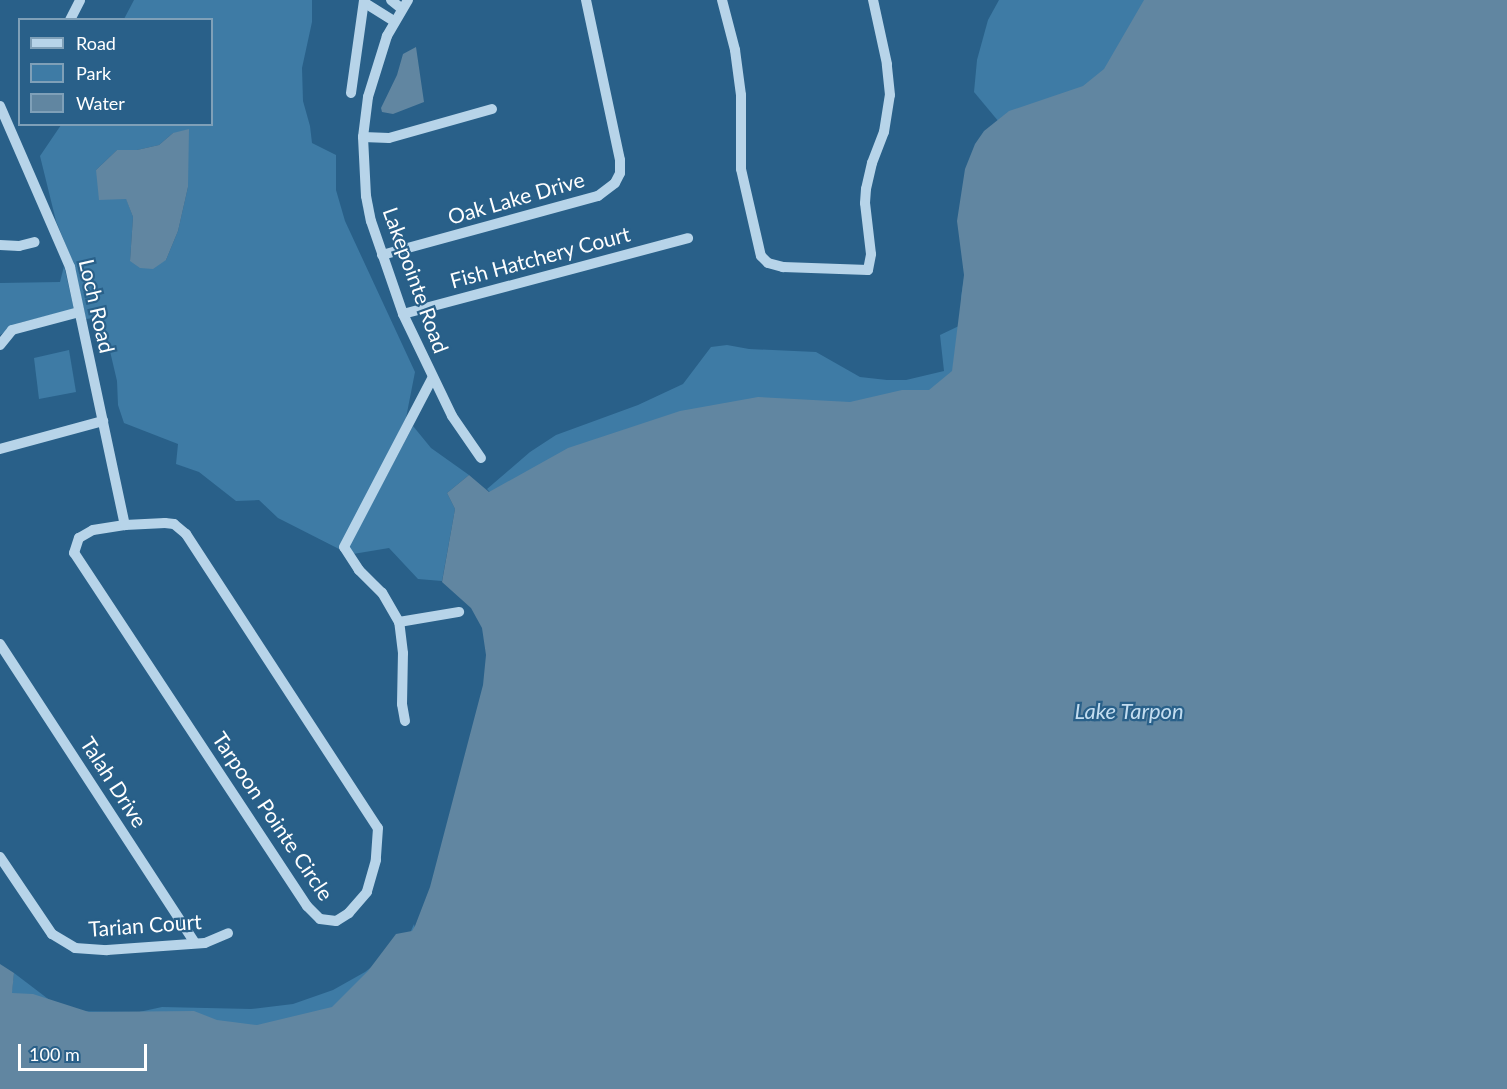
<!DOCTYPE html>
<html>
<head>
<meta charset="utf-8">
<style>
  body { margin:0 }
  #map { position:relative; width:1507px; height:1089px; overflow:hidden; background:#296089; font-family:Lato,sans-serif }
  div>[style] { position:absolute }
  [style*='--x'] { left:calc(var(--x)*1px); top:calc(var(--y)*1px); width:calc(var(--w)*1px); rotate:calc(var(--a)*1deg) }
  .green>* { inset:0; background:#3e7ba5 }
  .water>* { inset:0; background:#6186a1 }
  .minor>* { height:10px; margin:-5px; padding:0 5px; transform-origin:5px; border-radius:5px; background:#b7d4e9 }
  span { translate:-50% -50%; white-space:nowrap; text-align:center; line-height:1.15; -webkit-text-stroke:4.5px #296089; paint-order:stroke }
  .street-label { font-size:21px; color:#fff }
  .water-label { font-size:22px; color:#c3ddf0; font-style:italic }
  .legend { position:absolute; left:18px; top:18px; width:195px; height:108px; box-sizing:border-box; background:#296089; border:2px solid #7fa0b8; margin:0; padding:8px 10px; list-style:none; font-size:18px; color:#fff }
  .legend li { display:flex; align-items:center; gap:12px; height:30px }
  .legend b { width:30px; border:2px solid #7fa0b8 }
  .scale { position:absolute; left:18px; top:1044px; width:129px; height:27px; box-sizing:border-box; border:3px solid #fff; border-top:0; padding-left:8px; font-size:18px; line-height:21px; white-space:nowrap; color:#fff; -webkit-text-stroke:4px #296089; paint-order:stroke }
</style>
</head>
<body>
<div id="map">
  <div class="green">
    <i style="clip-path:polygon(evenodd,134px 0,312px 0,312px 22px,302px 68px,303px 101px,310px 126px,312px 143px,336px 155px,336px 190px,345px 221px,415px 372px,406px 418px,339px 549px,278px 518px,259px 500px,236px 501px,199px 472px,176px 464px,178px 444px,124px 423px,118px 405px,117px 381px,102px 317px,86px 319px,74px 265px,56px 221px,40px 156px,61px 125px,212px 124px,212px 20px,124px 19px,134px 0,173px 133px,188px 187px,178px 231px,166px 260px,130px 261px,133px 217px,126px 198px,111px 197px,96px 170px,117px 150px,137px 150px,159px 145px,173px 133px)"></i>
    <i style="clip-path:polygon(999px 0,1163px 0,1133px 71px,999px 122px,974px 92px,977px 60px,988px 20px)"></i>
    <i style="clip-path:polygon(968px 254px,985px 382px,496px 499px,487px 489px,530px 452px,556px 435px,638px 405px,683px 384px,711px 347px,727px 345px,749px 349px,816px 352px,860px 377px,887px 380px,906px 380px,944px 371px,940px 335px,961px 325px,961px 297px)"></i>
    <i style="clip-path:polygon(64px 266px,74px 309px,19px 323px,0 335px,0 283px,60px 282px)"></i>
    <i style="clip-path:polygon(69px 350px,76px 392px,39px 399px,34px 358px)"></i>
    <i style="clip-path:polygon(413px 426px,431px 448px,469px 475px,447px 493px,455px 509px,442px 581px,418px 579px,389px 548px,353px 554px,349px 547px)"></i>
    <i style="clip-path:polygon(414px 924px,419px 946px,391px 964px,348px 1000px,311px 1019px,271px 1030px,192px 1031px,159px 1025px,100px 1036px,47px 1029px,0 1004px,0 996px,11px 999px,14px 973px,64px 1011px,139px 1012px,162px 1007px,251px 1009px,293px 1004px,333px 990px,365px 972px,407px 940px)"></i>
  </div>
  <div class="water">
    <i style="clip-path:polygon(1144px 0,1507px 0,1507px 1089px,0 1089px,0 964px,14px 973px,12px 993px,33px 994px,89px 1012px,194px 1011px,217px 1020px,257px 1025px,332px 1007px,368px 971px,396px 934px,412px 931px,415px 926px,430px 887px,483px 685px,486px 655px,482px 628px,471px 608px,442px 582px,455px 509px,447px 493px,469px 475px,489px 492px,568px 448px,680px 411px,758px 397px,850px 402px,902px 390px,929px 390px,952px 371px,964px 275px,957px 221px,965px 169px,975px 144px,984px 131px,1009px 111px,1083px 86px,1104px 69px)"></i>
    <i style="clip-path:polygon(416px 47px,424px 102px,393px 114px,382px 112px,381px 108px,397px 75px,403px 54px)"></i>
    <i style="clip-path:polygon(189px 129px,188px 187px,178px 231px,166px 260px,153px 269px,140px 268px,130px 261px,133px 217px,126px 199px,99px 200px,96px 170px,117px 150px,137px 150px,159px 145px,173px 133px)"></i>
  </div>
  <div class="minor">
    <i style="--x:391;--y:0;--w:14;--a:39"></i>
    <i style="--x:408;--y:0;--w:42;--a:120.3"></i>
    <i style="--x:387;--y:36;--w:64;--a:107.3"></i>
    <i style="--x:368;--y:97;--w:40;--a:97.1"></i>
    <i style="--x:363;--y:137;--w:59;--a:87.1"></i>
    <i style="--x:366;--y:196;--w:25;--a:79"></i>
    <i style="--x:371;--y:221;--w:98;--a:71"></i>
    <i style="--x:403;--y:314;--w:113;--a:64.3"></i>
    <i style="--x:452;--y:416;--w:51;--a:55.4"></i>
    <i style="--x:722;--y:0;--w:52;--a:75.4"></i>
    <i style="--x:735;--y:50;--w:45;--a:82.4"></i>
    <i style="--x:741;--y:95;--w:74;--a:90"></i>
    <i style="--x:741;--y:169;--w:89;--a:77.1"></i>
    <i style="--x:761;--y:256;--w:10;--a:45"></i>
    <i style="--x:768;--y:263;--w:16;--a:15"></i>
    <i style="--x:783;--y:267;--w:85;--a:2"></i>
    <i style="--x:868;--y:270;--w:16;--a:-79"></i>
    <i style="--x:871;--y:254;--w:51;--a:-96.7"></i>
    <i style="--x:865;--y:203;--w:14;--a:-86"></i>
    <i style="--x:866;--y:189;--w:27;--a:-77"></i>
    <i style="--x:872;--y:163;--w:33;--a:-69"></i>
    <i style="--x:884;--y:132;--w:37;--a:-81"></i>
    <i style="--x:890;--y:95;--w:31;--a:-96"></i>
    <i style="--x:887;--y:64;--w:66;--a:-102.3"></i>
    <i style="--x:365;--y:3;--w:34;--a:32"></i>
    <i style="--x:70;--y:20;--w:22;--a:-63"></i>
    <i style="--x:351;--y:93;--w:94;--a:-82"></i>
    <i style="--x:0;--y:106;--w:176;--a:66.5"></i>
    <i style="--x:70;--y:267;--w:264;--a:78"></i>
    <i style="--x:363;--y:137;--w:26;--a:2"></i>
    <i style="--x:389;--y:138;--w:107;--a:-15.7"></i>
    <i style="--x:0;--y:245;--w:19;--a:3"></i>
    <i style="--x:19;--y:246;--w:16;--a:-14"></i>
    <i style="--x:382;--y:255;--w:224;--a:-15.3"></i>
    <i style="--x:598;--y:196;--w:21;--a:-37"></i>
    <i style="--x:615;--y:183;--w:11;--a:-63"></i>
    <i style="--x:620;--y:173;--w:13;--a:-90"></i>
    <i style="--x:620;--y:160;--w:164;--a:-102"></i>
    <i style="--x:403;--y:314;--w:295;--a:-14.9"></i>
    <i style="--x:0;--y:345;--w:19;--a:-51"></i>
    <i style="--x:12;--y:330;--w:69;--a:-15"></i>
    <i style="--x:0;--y:449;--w:107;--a:-15.2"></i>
    <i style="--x:165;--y:523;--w:9;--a:6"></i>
    <i style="--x:174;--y:524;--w:16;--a:40"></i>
    <i style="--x:186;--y:534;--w:351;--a:56.9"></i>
    <i style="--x:378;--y:828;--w:32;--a:94"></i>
    <i style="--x:376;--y:860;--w:33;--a:106"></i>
    <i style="--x:367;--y:892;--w:28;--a:131"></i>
    <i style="--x:349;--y:913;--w:15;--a:148"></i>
    <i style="--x:336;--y:921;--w:16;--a:-173"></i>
    <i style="--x:320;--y:919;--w:18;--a:-135"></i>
    <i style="--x:307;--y:906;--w:423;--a:-123.4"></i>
    <i style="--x:74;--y:553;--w:16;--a:-72"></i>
    <i style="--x:79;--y:538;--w:16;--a:-30"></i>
    <i style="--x:93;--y:530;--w:32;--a:-9"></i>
    <i style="--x:125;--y:525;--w:40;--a:-2.9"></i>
    <i style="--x:399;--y:622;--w:61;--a:-9.5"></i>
    <i style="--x:0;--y:644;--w:357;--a:56.9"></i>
    <i style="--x:405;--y:721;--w:17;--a:-100"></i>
    <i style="--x:402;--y:704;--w:51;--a:-88.9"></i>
    <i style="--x:403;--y:653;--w:31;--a:-97"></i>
    <i style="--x:399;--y:622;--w:34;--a:-120"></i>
    <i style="--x:382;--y:593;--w:33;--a:-135"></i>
    <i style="--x:359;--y:570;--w:27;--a:-123"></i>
    <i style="--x:344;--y:547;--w:190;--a:-62.4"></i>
    <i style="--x:0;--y:857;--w:93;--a:56"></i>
    <i style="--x:52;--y:934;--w:27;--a:31"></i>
    <i style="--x:75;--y:948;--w:32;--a:4"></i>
    <i style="--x:107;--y:950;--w:98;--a:-4.1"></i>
    <i style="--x:205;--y:943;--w:25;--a:-23"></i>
  </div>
  <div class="street-label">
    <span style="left:516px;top:198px;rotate:-16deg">Oak Lake Drive</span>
    <span style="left:540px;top:257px;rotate:-15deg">Fish Hatchery Court</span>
    <span style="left:416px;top:280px;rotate:70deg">Lakepointe Road</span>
    <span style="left:97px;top:306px;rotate:77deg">Loch Road</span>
    <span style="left:114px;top:782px;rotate:57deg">Talah Drive</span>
    <span style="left:273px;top:816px;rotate:56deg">Tarpoon Pointe Circle</span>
    <span style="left:145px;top:925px;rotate:-4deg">Tarian Court</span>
  </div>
  <div class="water-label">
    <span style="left:1129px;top:711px">Lake Tarpon</span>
  </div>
  <ul class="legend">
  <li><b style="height:8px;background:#b7d4e9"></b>Road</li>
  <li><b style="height:16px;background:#3e7ba5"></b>Park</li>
  <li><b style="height:16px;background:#6186a1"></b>Water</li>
  </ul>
  <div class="scale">100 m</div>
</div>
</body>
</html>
